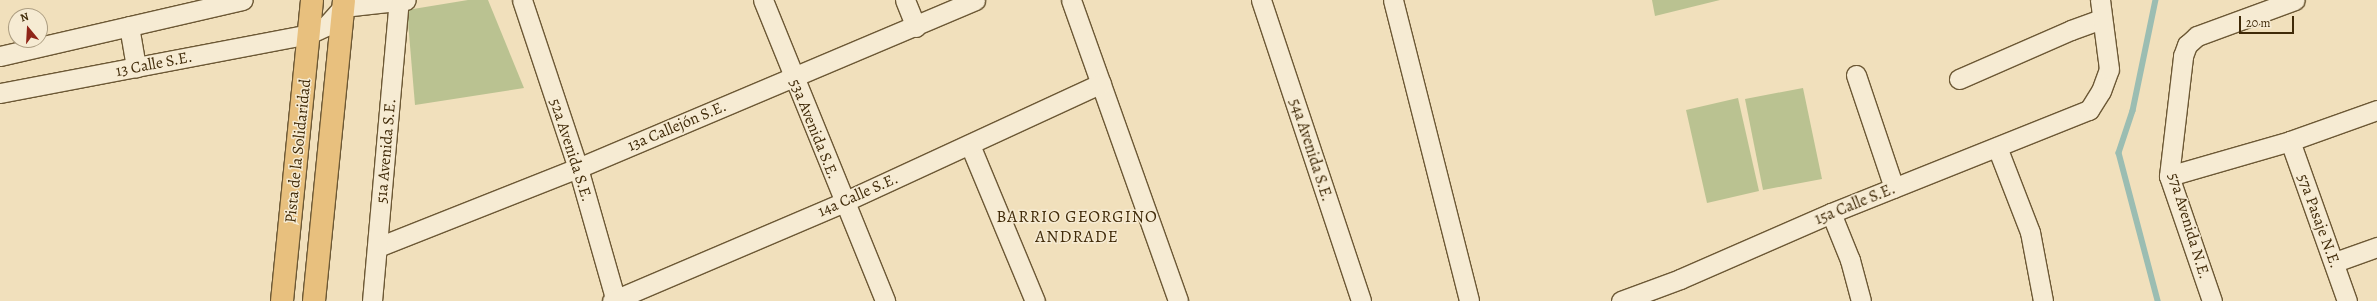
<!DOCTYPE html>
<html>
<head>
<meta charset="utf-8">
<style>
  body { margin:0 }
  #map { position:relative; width:2377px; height:301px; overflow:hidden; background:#f1e0bc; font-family:Alegreya,serif }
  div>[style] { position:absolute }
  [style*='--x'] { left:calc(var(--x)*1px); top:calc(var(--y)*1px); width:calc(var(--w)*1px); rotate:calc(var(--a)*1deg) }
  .green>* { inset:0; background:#bac291 }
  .stream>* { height:5.5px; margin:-2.75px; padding:0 2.75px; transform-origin:2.75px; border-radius:2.75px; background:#9bbdb2 }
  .roads { filter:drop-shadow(1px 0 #6c5835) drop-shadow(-1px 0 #6c5835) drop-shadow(0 1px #6c5835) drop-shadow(0 -1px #6c5835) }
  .minor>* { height:19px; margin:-9.5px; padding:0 9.5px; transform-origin:9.5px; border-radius:9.5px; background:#f6ebd3 }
  .major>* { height:22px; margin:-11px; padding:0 11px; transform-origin:11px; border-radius:11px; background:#e8c07e }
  span { translate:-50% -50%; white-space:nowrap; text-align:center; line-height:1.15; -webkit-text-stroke:3px #f6ebd3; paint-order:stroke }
  .street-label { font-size:16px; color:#402a08 }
  .neighbourhood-label { font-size:17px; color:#402a08; letter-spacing:1px }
  .north { position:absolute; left:8px; top:8px; width:40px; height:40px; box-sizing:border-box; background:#f6ebd3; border:1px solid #ad9e82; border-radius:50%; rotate:342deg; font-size:11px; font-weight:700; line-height:16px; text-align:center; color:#402a08 }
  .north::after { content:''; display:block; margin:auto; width:14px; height:18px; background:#8f2418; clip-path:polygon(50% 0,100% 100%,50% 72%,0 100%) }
  .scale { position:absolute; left:2239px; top:16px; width:55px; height:18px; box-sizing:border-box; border:2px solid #402a08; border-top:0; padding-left:5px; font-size:12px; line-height:14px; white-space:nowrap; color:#402a08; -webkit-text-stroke:3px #f6ebd3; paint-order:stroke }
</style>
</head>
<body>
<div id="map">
  <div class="green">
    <i style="clip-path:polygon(468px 0,488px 0,524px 88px,415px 105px,407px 10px)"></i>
    <i style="clip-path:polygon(1652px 0,1720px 0,1655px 16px)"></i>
    <i style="clip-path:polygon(1803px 88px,1822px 179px,1763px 190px,1745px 99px)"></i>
    <i style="clip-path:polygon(1738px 98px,1759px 191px,1707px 203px,1686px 110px)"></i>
  </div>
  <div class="stream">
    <i style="--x:2156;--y:0;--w:113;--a:101.7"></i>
    <i style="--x:2133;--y:111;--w:44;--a:108.4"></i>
    <i style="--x:2119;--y:153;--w:153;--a:75.2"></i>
  </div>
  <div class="roads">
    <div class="minor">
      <i style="--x:522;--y:0;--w:177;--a:71.6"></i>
      <i style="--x:578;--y:168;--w:138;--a:74.1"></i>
      <i style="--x:763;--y:0;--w:325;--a:67.9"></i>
      <i style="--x:905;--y:0;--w:29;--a:68"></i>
      <i style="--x:1071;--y:0;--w:319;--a:70.4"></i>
      <i style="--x:1261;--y:0;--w:317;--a:71.6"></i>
      <i style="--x:1393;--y:0;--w:310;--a:75.8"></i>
      <i style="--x:343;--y:7;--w:63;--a:-6.3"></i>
      <i style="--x:129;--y:26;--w:42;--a:80.3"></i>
      <i style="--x:0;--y:56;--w:249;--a:-13"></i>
      <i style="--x:1856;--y:75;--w:119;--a:71.4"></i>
      <i style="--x:1959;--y:79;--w:122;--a:-23.6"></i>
      <i style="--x:2071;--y:30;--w:33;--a:-20"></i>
      <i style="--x:0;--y:93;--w:315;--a:-10.8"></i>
      <i style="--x:309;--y:34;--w:19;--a:-25"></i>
      <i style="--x:326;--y:26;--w:25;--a:-48"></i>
      <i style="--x:2290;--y:141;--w:170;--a:70.4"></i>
      <i style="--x:970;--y:145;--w:169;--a:67.4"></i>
      <i style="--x:1997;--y:147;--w:91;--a:68.8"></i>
      <i style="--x:2030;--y:232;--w:70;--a:79.3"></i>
      <i style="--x:2169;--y:176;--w:126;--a:-16.1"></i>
      <i style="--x:2290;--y:141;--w:92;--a:-19.6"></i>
      <i style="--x:1831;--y:213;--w:51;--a:68"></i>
      <i style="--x:1850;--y:260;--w:42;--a:75"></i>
      <i style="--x:378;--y:247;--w:215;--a:-21.6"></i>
      <i style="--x:578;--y:168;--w:431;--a:-22.9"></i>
      <i style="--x:2335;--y:262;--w:45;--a:-19.7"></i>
      <i style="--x:372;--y:301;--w:301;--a:-84.9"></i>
      <i style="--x:612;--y:301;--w:252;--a:-23.1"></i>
      <i style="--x:844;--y:202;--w:283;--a:-24.8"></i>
      <i style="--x:1621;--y:301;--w:63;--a:-20.4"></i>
      <i style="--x:1680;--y:279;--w:165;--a:-23.6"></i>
      <i style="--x:1831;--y:213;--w:278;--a:-21.8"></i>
      <i style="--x:2089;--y:110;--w:22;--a:-58"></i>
      <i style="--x:2101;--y:91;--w:23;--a:-70"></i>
      <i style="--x:2109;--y:69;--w:70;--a:-97.4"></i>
      <i style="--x:2212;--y:301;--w:132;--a:-109"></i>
      <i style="--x:2169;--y:176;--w:121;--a:-83.3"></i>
      <i style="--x:2183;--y:56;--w:12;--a:-70"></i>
      <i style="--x:2187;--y:45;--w:13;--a:-42"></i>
      <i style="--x:2197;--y:36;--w:104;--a:-20.2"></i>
    </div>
    <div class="major">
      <i style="--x:282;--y:301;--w:302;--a:-84.3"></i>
      <i style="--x:314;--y:301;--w:302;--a:-84.3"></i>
    </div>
  </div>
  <div class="street-label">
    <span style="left:154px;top:64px;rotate:-11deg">13 Calle S.E.</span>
    <span style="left:677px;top:126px;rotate:-23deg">13a Callejón S.E.</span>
    <span style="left:814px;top:129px;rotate:68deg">53a Avenida S.E.</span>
    <span style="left:571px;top:150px;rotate:72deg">52a Avenida S.E.</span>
    <span style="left:1311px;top:150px;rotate:72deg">54a Avenida S.E.</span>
    <span style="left:298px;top:151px;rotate:-84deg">Pista de la Solidaridad</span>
    <span style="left:386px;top:151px;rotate:-85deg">51a Avenida S.E.</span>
    <span style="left:858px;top:195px;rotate:-24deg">14a Calle S.E.</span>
    <span style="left:1855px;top:204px;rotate:-22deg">15a Calle S.E.</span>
    <span style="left:2319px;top:221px;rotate:70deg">57a Pasaje N.E.</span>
    <span style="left:2189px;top:226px;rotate:73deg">57a Avenida N.E.</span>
  </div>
  <div class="neighbourhood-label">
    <span style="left:1077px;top:227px">BARRIO GEORGINO<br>ANDRADE</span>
  </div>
  <div class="north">N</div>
  <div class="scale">20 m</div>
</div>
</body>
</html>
